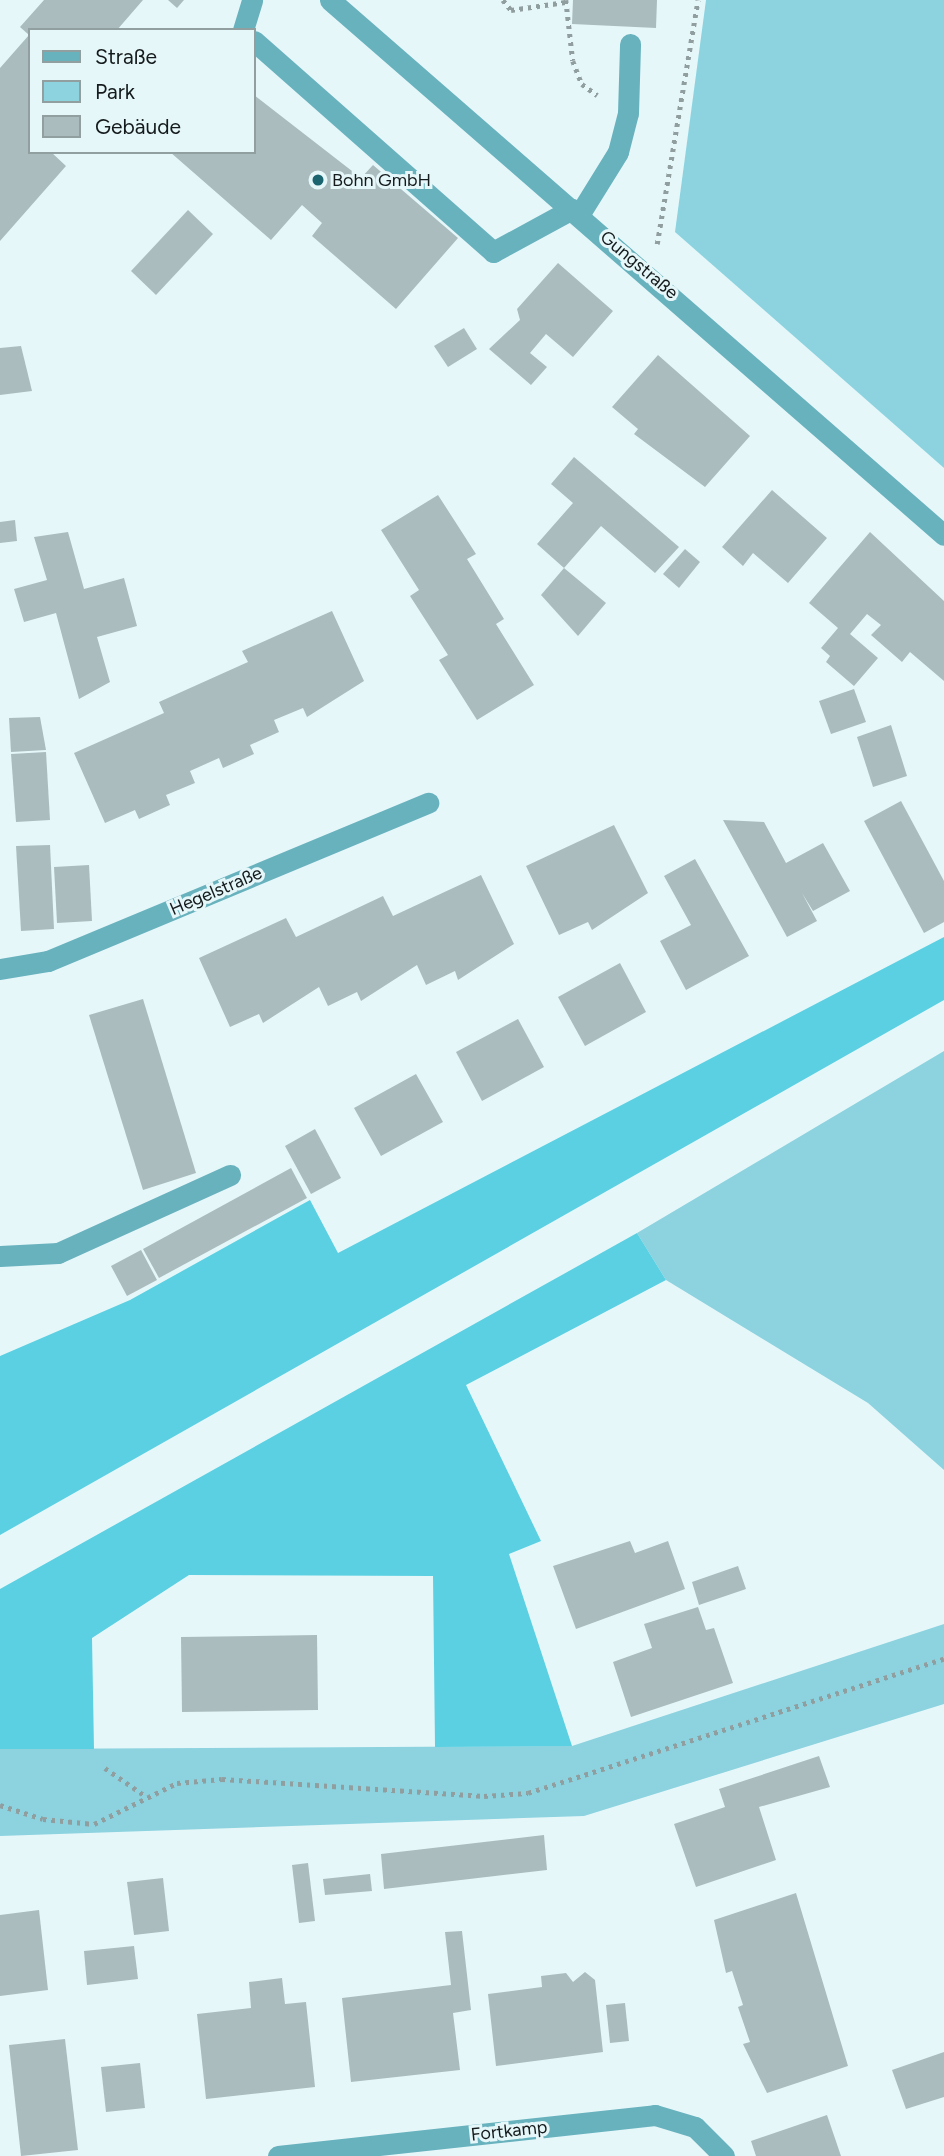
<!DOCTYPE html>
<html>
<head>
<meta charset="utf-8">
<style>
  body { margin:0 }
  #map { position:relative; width:944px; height:2156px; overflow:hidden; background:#e6f7fa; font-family:Figtree,sans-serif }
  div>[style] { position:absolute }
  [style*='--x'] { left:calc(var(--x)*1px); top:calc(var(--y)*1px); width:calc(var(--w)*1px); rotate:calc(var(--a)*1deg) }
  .green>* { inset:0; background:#8cd3df }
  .forest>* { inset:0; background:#5ad0e2 }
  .building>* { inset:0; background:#abbcbf }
  .path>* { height:4.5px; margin-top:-2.25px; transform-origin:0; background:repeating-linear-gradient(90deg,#919ea0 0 3.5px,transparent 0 8.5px) }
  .service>* { height:21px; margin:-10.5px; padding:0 10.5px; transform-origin:10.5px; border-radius:10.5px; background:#68b2be }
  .minor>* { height:21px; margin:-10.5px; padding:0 10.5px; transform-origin:10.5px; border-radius:10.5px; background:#68b2be }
  .tertiary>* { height:21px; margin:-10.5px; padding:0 10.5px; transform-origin:10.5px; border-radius:10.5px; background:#68b2be }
  .dots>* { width:19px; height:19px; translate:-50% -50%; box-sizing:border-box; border:4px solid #e6f7fa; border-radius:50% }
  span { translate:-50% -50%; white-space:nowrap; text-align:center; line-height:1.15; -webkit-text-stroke:6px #e6f7fa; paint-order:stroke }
  .poi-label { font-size:18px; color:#151b1c }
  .left { translate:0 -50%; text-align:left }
  .street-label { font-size:18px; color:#151b1c }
  .legend { position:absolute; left:28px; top:28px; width:228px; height:126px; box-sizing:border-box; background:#e6f7fa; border:2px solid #929fa1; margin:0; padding:9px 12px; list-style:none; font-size:21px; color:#151b1c }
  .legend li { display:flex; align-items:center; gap:14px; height:35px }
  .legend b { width:35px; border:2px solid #929fa1 }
</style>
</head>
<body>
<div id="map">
  <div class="green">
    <i style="clip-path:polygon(706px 0,944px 0,944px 468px,675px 232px)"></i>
    <i style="clip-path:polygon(944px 1051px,944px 1470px,868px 1403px,666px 1280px,637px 1233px)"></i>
    <i style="clip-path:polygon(944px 1624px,944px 1704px,584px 1816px,0 1836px,0 1749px,572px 1746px)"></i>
  </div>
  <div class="forest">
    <i style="clip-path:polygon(944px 937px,944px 1000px,0 1535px,0 1356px,130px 1300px,310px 1200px,338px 1253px)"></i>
    <i style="clip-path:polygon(637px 1233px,666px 1280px,466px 1385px,541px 1541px,509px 1554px,572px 1746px,435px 1747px,433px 1576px,189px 1575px,92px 1638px,94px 1749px,0 1749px,0 1589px)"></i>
  </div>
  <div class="building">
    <i style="clip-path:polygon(44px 0,143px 0,117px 30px,30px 30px,30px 152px,51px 152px,66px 166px,0 241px,0 68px,29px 35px,20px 27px)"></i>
    <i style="clip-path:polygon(168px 0,184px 0,177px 8px)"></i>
    <i style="clip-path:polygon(573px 0,657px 0,656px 28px,572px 24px)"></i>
    <i style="clip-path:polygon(254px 95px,361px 178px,373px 165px,458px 238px,396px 309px,312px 236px,322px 223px,302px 205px,271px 240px,170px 152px,254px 152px)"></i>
    <i style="clip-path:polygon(188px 210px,213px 234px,156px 295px,131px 271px)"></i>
    <i style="clip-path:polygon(558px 263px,613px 311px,573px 357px,546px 334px,530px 353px,547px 367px,531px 385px,489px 349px,520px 320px,517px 309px)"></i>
    <i style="clip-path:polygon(464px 328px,477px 349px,448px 367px,434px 346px)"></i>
    <i style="clip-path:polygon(21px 346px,32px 391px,0 395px,0 348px)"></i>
    <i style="clip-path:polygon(658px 355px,750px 436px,705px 487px,634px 434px,638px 429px,612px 407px)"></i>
    <i style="clip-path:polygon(574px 457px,679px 547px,655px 573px,601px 526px,564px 568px,537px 544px,573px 503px,551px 484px)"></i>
    <i style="clip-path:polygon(772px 490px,827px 538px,788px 583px,753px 553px,743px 566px,722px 547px)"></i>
    <i style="clip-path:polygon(438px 495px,476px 554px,467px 559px,504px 619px,496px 624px,534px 685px,477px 720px,439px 660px,448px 655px,410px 596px,419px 590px,381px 530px)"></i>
    <i style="clip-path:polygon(15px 520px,17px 541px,0 543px,0 522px)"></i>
    <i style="clip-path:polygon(68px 532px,84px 589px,124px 578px,137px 626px,97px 637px,110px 682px,79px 699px,56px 613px,24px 622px,14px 589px,47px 580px,34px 537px)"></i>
    <i style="clip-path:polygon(870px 532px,944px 601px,944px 681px,910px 652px,902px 662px,871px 635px,881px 625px,867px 614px,850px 634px,878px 658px,854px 686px,826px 662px,830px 656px,821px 648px,838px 628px,809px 603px)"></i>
    <i style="clip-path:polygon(685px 549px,700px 562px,679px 588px,663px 574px)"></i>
    <i style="clip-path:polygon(564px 568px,606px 603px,578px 636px,541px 595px)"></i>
    <i style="clip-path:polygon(332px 611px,364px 681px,307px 717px,303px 708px,274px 720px,279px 732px,250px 745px,254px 754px,223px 768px,219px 758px,190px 771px,195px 783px,166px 795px,170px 805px,139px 819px,135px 810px,105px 823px,74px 753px,164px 713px,159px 702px,248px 662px,242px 651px)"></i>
    <i style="clip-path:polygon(854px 689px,866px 722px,831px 734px,819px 701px)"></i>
    <i style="clip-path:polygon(40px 717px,46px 750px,11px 752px,9px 718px)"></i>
    <i style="clip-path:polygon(891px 725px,907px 776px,873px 787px,857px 737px)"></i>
    <i style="clip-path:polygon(46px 752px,50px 820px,16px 822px,11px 754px)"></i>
    <i style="clip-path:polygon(901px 801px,944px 881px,944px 922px,924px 933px,864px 821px)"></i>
    <i style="clip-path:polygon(723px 820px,764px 822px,786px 863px,823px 843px,850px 891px,813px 911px,802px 893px,817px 921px,787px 937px)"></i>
    <i style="clip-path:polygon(614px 825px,648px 893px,592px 930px,588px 922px,559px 935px,526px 866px)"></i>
    <i style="clip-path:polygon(50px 845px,54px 929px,21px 931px,16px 846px)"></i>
    <i style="clip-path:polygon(695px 859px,749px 956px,686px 990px,660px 941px,691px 925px,664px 876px)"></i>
    <i style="clip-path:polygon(89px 865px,92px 921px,57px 923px,54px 867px)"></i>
    <i style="clip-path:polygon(481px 875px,514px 944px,458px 980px,455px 971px,426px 985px,417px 965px,361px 1001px,357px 992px,328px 1006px,319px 987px,263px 1023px,259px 1014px,230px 1027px,199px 958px,286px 918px,296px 937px,383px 896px,393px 916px)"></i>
    <i style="clip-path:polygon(620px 963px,646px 1012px,585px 1046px,558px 997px)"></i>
    <i style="clip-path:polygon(143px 999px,196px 1173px,143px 1190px,89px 1015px)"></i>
    <i style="clip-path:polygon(518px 1019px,544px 1067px,482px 1101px,456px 1052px)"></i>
    <i style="clip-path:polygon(416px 1074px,443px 1122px,381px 1156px,354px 1108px)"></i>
    <i style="clip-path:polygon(315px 1129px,341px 1178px,311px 1194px,285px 1146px)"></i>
    <i style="clip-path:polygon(291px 1168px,307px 1198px,159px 1278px,143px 1249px)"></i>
    <i style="clip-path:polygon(141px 1250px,157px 1280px,127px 1296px,111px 1266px)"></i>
    <i style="clip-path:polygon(630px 1541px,635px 1553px,668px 1541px,685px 1589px,576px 1629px,553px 1566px)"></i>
    <i style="clip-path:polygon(738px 1566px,746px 1589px,699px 1605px,692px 1582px)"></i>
    <i style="clip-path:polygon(698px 1607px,706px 1630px,714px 1628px,733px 1683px,631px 1717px,613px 1662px,652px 1648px,644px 1624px)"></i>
    <i style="clip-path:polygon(317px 1635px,318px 1710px,182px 1712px,181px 1637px)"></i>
    <i style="clip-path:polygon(819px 1756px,830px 1787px,759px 1807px,776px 1860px,696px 1887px,674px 1824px,725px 1807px,719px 1789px)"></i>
    <i style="clip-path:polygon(544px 1835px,547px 1870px,384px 1889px,381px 1854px)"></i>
    <i style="clip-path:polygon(308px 1863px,315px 1921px,299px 1923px,292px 1865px)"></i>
    <i style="clip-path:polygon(370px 1874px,372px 1891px,325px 1895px,323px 1879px)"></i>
    <i style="clip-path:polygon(163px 1878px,169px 1931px,134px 1935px,127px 1882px)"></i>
    <i style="clip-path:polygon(796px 1893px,848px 2066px,767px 2093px,743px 2044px,750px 2042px,738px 2007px,743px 2005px,732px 1971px,726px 1973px,714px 1920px)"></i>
    <i style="clip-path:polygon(39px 1910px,48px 1990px,0 1996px,0 1915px)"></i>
    <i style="clip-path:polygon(462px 1931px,471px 2010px,453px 2013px,460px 2070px,351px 2082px,342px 1998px,451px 1985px,445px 1932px)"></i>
    <i style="clip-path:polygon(134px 1946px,138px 1979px,87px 1985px,84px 1951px)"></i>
    <i style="clip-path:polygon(566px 1973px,573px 1982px,585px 1972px,595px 1980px,603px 2052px,496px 2066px,488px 1994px,542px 1987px,541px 1976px)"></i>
    <i style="clip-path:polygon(282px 1978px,285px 2004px,306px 2002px,315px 2087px,206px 2099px,197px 2014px,251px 2008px,249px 1982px)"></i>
    <i style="clip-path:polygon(625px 2003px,629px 2041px,610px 2043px,606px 2005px)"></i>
    <i style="clip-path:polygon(65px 2039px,78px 2150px,21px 2156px,9px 2045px)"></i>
    <i style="clip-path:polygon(944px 2052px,944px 2097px,906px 2109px,892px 2070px)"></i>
    <i style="clip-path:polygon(140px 2063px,145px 2108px,106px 2112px,101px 2067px)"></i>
    <i style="clip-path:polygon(827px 2115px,841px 2156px,756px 2156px,751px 2141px)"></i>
  </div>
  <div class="path">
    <i style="--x:503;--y:0;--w:13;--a:51"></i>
    <i style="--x:511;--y:10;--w:55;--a:-8.4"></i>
    <i style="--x:566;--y:0;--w:61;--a:83.5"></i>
    <i style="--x:573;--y:61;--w:25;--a:69"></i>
    <i style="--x:582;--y:84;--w:19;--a:36"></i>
    <i style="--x:657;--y:244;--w:247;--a:-80.5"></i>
    <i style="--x:105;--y:1768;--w:47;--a:34.7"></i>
    <i style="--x:0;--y:1805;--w:45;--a:18"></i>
    <i style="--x:43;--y:1819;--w:51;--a:5.6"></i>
    <i style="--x:94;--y:1824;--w:93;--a:-26.3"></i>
    <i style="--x:177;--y:1783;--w:45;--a:-5.1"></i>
    <i style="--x:222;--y:1779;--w:263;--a:3.7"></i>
    <i style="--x:484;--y:1796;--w:44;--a:-3.9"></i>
    <i style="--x:528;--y:1793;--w:437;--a:-17.9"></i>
  </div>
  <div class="service">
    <i style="--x:243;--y:30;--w:31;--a:-73"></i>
    <i style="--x:254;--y:41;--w:319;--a:41.4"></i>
    <i style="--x:493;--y:252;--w:90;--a:-28.6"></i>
    <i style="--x:579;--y:215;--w:74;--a:-58.2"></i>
    <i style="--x:618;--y:152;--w:40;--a:-75.6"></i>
    <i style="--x:628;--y:113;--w:69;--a:-88.3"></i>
    <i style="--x:0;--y:1256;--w:58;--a:-3"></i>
    <i style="--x:58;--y:1253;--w:189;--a:-24.4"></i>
  </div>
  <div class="minor">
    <i style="--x:0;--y:969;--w:49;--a:-9.5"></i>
    <i style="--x:48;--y:961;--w:412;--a:-22.6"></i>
    <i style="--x:278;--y:2156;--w:379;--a:-6.2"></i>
    <i style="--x:655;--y:2115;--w:42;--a:16.7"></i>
    <i style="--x:695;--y:2127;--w:41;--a:45"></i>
  </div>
  <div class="tertiary">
    <i style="--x:330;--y:0;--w:814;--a:41.07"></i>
  </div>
  <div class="dots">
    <i style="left:318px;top:180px;background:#1a6570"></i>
  </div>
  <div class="poi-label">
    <span class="left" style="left:332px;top:180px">Bohn GmbH</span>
  </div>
  <div class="street-label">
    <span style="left:639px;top:265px;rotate:40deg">Gungstraße</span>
    <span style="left:216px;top:891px;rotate:-23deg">Hegelstraße</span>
    <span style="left:509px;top:2131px;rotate:-6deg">Fortkamp</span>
  </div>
  <ul class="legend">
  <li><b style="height:9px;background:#68b2be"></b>Straße</li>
  <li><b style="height:19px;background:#8cd3df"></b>Park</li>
  <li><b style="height:19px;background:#abbcbf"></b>Gebäude</li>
  </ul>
</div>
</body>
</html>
